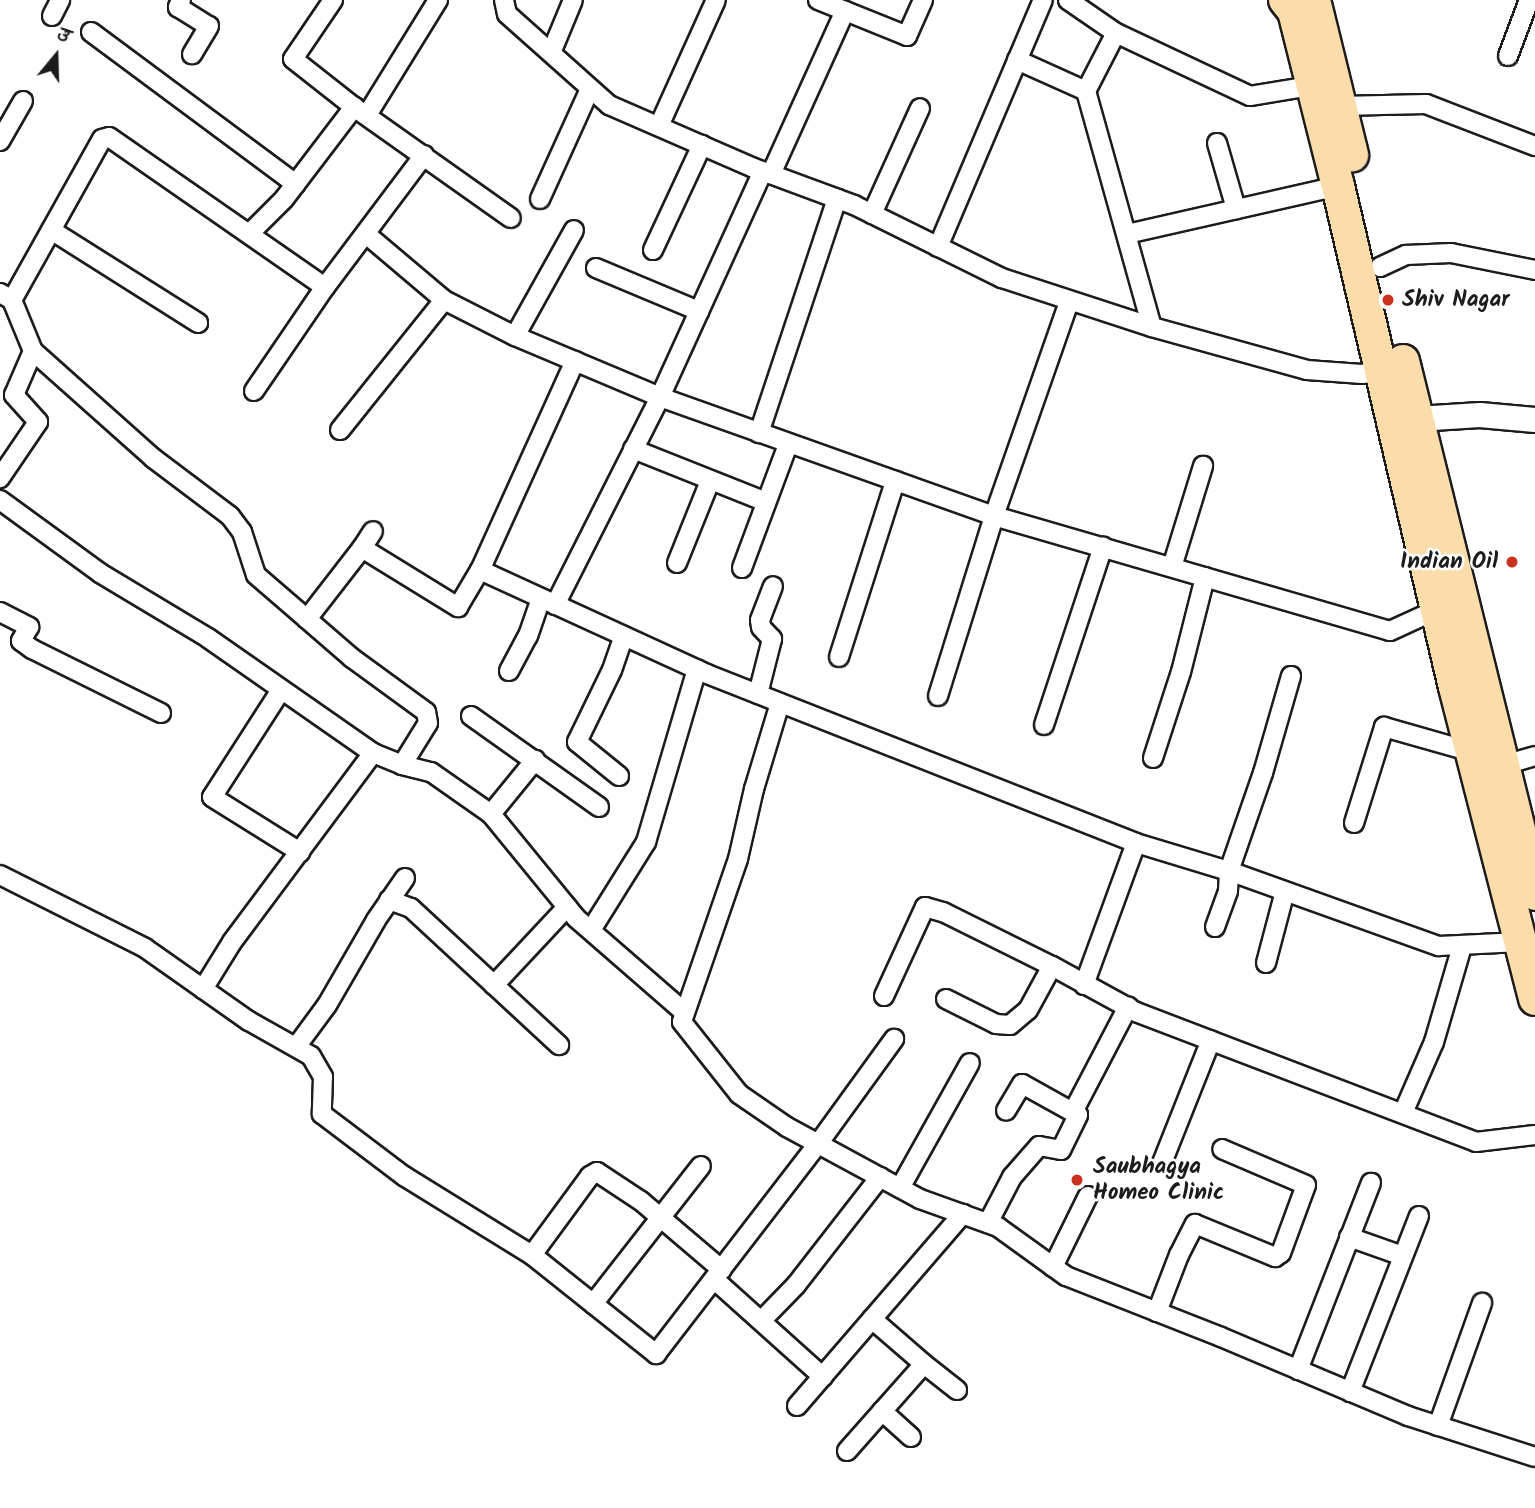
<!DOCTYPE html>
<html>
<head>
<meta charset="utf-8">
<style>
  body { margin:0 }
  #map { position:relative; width:1535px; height:1508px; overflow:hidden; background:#fff; font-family:Kalam,"Playpen Sans Deva",sans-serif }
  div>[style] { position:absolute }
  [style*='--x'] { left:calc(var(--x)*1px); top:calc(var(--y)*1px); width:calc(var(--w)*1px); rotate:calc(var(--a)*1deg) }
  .roads { filter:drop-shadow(2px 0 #1c1c1c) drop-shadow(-2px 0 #1c1c1c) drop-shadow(0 2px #1c1c1c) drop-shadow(0 -2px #1c1c1c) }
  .street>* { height:18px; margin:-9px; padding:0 9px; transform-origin:9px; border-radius:9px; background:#fff }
  .secondary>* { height:24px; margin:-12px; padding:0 12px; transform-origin:12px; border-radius:12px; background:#fff }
  .highway>* { height:32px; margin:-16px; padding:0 16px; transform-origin:16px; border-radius:16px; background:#fbddab }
  .dots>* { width:19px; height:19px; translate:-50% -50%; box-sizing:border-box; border:4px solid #fff; border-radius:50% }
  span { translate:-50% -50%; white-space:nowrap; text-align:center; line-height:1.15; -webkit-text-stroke:5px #fff; paint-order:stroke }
  .poi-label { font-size:23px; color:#1c1c1c; font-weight:700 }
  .left { translate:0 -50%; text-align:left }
  .right { translate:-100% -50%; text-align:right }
  .north { position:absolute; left:21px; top:21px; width:70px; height:70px; -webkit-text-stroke:5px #fff; paint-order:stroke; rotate:19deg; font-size:19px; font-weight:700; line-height:28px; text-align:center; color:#1c1c1c }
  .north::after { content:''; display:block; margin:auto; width:24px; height:32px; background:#1c1c1c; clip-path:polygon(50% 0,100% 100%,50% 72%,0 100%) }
</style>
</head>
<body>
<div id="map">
  <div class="roads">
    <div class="street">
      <i style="--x:181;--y:0;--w:8;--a:113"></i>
      <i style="--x:178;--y:7;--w:36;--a:32"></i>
      <i style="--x:209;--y:26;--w:33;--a:121"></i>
      <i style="--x:333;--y:0;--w:71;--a:124.1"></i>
      <i style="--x:293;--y:59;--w:78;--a:38.2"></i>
      <i style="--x:354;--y:107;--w:192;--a:35.3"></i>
      <i style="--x:504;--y:0;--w:14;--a:78"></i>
      <i style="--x:507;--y:14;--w:137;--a:41.7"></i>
      <i style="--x:609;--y:105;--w:158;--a:23.5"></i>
      <i style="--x:754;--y:168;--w:107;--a:20.3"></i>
      <i style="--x:854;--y:205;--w:165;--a:26.3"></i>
      <i style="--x:1002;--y:278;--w:158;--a:18.1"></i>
      <i style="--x:818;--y:0;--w:96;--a:22"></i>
      <i style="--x:907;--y:36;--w:39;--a:-66"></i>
      <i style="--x:1068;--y:0;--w:58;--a:34.5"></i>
      <i style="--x:1116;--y:33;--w:148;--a:25.2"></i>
      <i style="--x:1250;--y:96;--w:62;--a:-9.3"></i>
      <i style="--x:52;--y:16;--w:18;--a:-63"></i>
      <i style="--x:91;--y:32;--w:255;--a:36.6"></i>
      <i style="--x:551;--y:53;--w:57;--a:-67.5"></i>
      <i style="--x:1508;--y:56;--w:60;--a:-69.4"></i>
      <i style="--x:1017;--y:60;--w:76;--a:24.2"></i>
      <i style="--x:1086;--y:91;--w:245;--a:74.4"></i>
      <i style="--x:1152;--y:327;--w:161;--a:15.5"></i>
      <i style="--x:1307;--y:370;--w:55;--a:4.2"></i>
      <i style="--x:1362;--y:374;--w:21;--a:-8"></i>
      <i style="--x:1086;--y:91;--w:65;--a:-62.7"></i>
      <i style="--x:1340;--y:106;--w:86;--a:-1.3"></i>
      <i style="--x:1426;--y:104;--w:117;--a:21.1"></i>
      <i style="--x:367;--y:115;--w:135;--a:-58.3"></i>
      <i style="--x:659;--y:126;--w:138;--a:-65.7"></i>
      <i style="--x:0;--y:141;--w:46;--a:-60.1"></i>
      <i style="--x:1217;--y:143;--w:69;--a:73.9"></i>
      <i style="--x:771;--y:174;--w:179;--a:-65.6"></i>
      <i style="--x:540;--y:199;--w:121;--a:-65.6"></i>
      <i style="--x:872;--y:214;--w:116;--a:-65.6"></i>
      <i style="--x:51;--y:230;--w:174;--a:32.3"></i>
      <i style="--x:250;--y:233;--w:48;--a:-45"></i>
      <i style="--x:284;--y:199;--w:116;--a:-52.7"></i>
      <i style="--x:366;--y:234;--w:102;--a:40.2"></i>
      <i style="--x:444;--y:300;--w:80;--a:26.9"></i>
      <i style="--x:515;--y:336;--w:157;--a:22.8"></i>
      <i style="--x:660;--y:397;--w:355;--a:19.6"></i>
      <i style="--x:994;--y:516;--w:412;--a:16.2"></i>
      <i style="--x:1390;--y:631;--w:53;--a:-24.6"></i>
      <i style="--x:1127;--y:234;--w:216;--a:-12.8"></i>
      <i style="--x:938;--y:247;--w:268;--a:-67"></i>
      <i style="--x:653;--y:250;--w:116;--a:-65"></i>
      <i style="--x:1380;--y:267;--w:29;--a:-25"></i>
      <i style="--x:1406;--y:255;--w:45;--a:-2.5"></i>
      <i style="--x:1451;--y:253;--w:86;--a:11.4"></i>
      <i style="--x:596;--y:268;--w:112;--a:22.7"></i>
      <i style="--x:0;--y:293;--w:14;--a:30"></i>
      <i style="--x:12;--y:300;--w:55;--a:67.6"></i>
      <i style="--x:33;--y:351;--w:48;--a:113.4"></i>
      <i style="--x:14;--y:395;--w:36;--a:48"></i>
      <i style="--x:38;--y:422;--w:68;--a:124.2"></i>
      <i style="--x:12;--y:300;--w:184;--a:-60.8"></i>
      <i style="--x:102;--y:139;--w:7;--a:-16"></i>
      <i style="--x:109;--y:137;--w:263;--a:34.8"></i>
      <i style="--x:325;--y:287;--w:165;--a:-53.1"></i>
      <i style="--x:515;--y:336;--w:121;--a:-60.9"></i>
      <i style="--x:33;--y:351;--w:161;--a:41.7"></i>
      <i style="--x:153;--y:458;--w:96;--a:37"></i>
      <i style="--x:230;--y:516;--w:20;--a:53"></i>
      <i style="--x:242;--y:532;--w:45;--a:72"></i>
      <i style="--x:256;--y:575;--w:67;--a:40.8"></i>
      <i style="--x:575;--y:361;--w:230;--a:114.4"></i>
      <i style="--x:480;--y:570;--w:250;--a:24.6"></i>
      <i style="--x:707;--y:674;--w:461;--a:21.5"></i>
      <i style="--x:1136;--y:843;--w:97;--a:16.8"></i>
      <i style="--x:1229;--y:871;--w:223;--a:19.7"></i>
      <i style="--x:1439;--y:946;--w:81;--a:-2.8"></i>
      <i style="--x:254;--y:391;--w:126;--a:-55.7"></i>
      <i style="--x:340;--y:430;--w:166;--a:-51.3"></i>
      <i style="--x:759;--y:433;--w:247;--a:-71.6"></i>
      <i style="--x:633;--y:449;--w:143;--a:21.7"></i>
      <i style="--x:0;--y:500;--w:124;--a:36.1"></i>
      <i style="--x:100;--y:573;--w:126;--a:31"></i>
      <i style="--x:208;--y:638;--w:201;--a:34.9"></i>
      <i style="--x:373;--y:753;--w:31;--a:22"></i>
      <i style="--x:402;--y:765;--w:30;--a:14"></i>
      <i style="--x:431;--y:772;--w:73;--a:35"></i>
      <i style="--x:491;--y:814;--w:134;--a:50.7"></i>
      <i style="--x:576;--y:918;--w:142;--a:41"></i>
      <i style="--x:362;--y:548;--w:20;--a:-57"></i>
      <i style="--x:677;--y:563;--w:88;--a:-68.1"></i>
      <i style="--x:1172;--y:567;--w:106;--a:-72.9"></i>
      <i style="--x:742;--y:568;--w:132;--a:-69.6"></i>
      <i style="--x:555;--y:605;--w:233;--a:-63.2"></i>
      <i style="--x:660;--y:397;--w:248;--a:-65.5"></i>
      <i style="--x:0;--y:612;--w:33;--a:27"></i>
      <i style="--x:29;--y:627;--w:16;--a:120"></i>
      <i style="--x:21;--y:641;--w:14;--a:36"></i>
      <i style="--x:32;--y:649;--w:144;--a:26.4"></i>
      <i style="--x:839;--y:657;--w:185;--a:-72.3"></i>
      <i style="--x:509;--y:671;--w:40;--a:-62"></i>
      <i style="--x:528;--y:636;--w:39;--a:-71"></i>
      <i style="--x:281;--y:690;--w:127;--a:122.8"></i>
      <i style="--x:212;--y:797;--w:104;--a:32"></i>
      <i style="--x:758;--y:694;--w:57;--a:-75.7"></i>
      <i style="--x:772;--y:639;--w:16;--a:-133"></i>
      <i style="--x:761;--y:627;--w:7;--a:-98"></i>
      <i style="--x:760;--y:620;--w:36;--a:-69"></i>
      <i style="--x:938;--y:696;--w:189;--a:-72.7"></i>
      <i style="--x:994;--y:516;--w:227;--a:-70.7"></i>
      <i style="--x:780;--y:703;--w:90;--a:106.8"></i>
      <i style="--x:754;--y:789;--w:72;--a:102.9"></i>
      <i style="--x:738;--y:859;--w:172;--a:109"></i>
      <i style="--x:682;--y:1022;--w:92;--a:51.6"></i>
      <i style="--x:739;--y:1094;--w:58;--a:34.5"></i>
      <i style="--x:787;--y:1127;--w:151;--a:28.4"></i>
      <i style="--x:920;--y:1199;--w:83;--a:19.7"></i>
      <i style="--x:998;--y:1227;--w:84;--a:35.8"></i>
      <i style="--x:1066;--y:1276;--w:167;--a:21.5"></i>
      <i style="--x:1221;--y:1337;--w:203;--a:22.9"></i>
      <i style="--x:1408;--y:1416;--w:133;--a:17.9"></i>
      <i style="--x:471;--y:716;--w:157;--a:35.4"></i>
      <i style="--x:1044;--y:725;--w:188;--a:-71.7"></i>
      <i style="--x:1153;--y:758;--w:90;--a:-72"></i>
      <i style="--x:1181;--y:672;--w:98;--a:-75.8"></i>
      <i style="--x:402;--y:765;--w:49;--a:-58.2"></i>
      <i style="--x:428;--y:723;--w:11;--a:-100"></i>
      <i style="--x:426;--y:712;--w:92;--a:-143.9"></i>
      <i style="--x:352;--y:658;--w:60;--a:-139.1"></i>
      <i style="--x:307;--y:619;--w:90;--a:-52.2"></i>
      <i style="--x:362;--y:548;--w:113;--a:31.6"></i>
      <i style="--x:458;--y:607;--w:43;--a:-59.3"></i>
      <i style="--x:1504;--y:765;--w:32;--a:-16"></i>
      <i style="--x:619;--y:776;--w:54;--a:-141"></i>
      <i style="--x:577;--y:742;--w:80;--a:-64.1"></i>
      <i style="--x:612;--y:670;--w:36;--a:-71"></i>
      <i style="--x:491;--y:814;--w:70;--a:-50.8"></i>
      <i style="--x:1354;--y:823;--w:101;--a:-72.6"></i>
      <i style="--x:1384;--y:727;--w:91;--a:15.9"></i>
      <i style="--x:0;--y:875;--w:162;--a:26.7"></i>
      <i style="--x:145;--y:948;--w:127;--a:35.1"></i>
      <i style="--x:249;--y:1021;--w:71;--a:29.4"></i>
      <i style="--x:311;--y:1056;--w:24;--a:60"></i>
      <i style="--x:323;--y:1077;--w:37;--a:92"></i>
      <i style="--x:322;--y:1114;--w:103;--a:37.1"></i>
      <i style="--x:404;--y:1176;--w:150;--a:31.7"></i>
      <i style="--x:532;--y:1255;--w:98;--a:-53.7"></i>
      <i style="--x:590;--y:1176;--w:8;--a:-30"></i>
      <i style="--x:597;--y:1172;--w:53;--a:33.4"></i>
      <i style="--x:641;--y:1201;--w:106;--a:40.4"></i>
      <i style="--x:389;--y:900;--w:23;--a:20"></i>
      <i style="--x:411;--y:908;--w:202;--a:42.8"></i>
      <i style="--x:1215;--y:927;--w:38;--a:-70"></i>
      <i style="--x:1228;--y:891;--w:20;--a:-87"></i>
      <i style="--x:1229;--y:871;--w:104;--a:-70.9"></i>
      <i style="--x:1263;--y:773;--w:101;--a:-73.9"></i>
      <i style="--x:591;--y:930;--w:104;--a:-58"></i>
      <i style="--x:646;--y:842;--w:180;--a:-73.6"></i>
      <i style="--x:1266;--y:963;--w:74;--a:-75.2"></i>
      <i style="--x:494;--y:985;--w:107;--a:-46.9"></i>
      <i style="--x:1084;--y:985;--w:151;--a:-69.9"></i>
      <i style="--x:203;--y:989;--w:55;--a:-58.3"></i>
      <i style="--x:232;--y:942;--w:236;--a:-53.3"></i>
      <i style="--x:884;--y:996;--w:98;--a:-65.3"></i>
      <i style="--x:925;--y:907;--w:19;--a:16"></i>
      <i style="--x:943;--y:912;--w:122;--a:26.4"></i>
      <i style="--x:946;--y:999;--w:56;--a:26.6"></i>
      <i style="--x:996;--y:1024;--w:14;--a:4"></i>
      <i style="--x:1010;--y:1025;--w:23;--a:-40"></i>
      <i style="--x:1028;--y:1010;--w:50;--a:-61.4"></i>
      <i style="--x:1052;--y:966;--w:96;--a:28.7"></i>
      <i style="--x:1136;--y:1012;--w:364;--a:20.9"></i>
      <i style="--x:1476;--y:1142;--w:59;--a:-6.8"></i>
      <i style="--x:296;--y:1047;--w:52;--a:-53.6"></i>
      <i style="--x:327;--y:1005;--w:98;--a:-60"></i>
      <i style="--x:376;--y:920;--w:51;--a:-55.4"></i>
      <i style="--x:1073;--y:1112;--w:119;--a:-62.4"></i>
      <i style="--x:1403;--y:1113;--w:77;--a:-66.4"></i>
      <i style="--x:1434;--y:1042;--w:100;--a:-73.7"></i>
      <i style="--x:1162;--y:1163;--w:132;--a:-68.3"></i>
      <i style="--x:900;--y:1188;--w:143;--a:-60.8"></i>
      <i style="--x:988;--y:1223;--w:52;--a:-62.4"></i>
      <i style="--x:1012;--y:1177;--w:41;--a:-48.9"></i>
      <i style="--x:1039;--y:1146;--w:22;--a:10"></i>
      <i style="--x:1061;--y:1150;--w:39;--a:-64"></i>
      <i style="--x:1078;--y:1115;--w:64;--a:-151"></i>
      <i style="--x:1022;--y:1084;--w:31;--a:121"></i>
      <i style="--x:1349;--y:1237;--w:57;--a:19.4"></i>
      <i style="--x:532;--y:1255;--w:159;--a:38.6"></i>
      <i style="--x:656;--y:1354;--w:265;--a:-52.4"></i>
      <i style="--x:818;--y:1144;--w:130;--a:-54.1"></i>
      <i style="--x:1053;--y:1267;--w:79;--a:-63.8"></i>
      <i style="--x:715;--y:1280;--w:145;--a:41.9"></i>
      <i style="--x:593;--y:1304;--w:175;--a:-52"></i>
      <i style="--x:1157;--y:1312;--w:61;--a:-68.9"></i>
      <i style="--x:1179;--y:1255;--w:35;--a:-63"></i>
      <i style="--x:1195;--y:1224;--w:87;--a:22.4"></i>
      <i style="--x:1275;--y:1257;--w:7;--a:-34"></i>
      <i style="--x:1281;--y:1253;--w:72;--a:-69.8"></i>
      <i style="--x:1306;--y:1185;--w:91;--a:-156.8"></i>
      <i style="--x:762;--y:1320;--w:49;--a:-45.8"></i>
      <i style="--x:796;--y:1285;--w:137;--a:-52.1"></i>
      <i style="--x:924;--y:1364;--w:42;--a:38.2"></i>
      <i style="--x:1298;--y:1370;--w:201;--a:-68.7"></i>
      <i style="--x:1350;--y:1392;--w:189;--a:-68.6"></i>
      <i style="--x:797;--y:1406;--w:254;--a:-49.2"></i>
      <i style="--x:882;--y:1411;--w:39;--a:42"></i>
      <i style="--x:1438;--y:1426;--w:131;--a:-70.3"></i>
      <i style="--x:847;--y:1451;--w:116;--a:-48.5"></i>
      <i style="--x:924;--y:1364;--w:69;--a:-139.1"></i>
    </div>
    <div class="secondary">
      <i style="--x:1417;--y:419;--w:63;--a:-3.6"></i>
      <i style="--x:1480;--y:415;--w:55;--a:5.2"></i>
    </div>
    <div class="highway">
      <i style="--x:1285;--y:0;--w:14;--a:51"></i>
      <i style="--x:1294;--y:11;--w:180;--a:75.9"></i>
      <i style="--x:1338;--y:186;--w:514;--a:76.86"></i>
      <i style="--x:1455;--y:687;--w:322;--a:75.6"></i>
      <i style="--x:1314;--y:0;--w:160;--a:76.2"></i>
      <i style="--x:1403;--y:361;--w:549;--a:76.09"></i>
    </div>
  </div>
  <div class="dots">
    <i style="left:1388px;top:300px;background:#c8321e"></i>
    <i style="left:1512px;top:562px;background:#c8321e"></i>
    <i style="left:1077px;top:1180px;background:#c8321e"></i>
  </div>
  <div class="poi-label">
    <span class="left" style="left:1402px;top:300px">Shiv Nagar</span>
    <span class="right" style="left:1498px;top:562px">Indian Oil</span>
    <span class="left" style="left:1093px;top:1180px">Saubhagya<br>Homeo Clinic</span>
  </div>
  <div class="north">उ</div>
</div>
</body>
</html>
